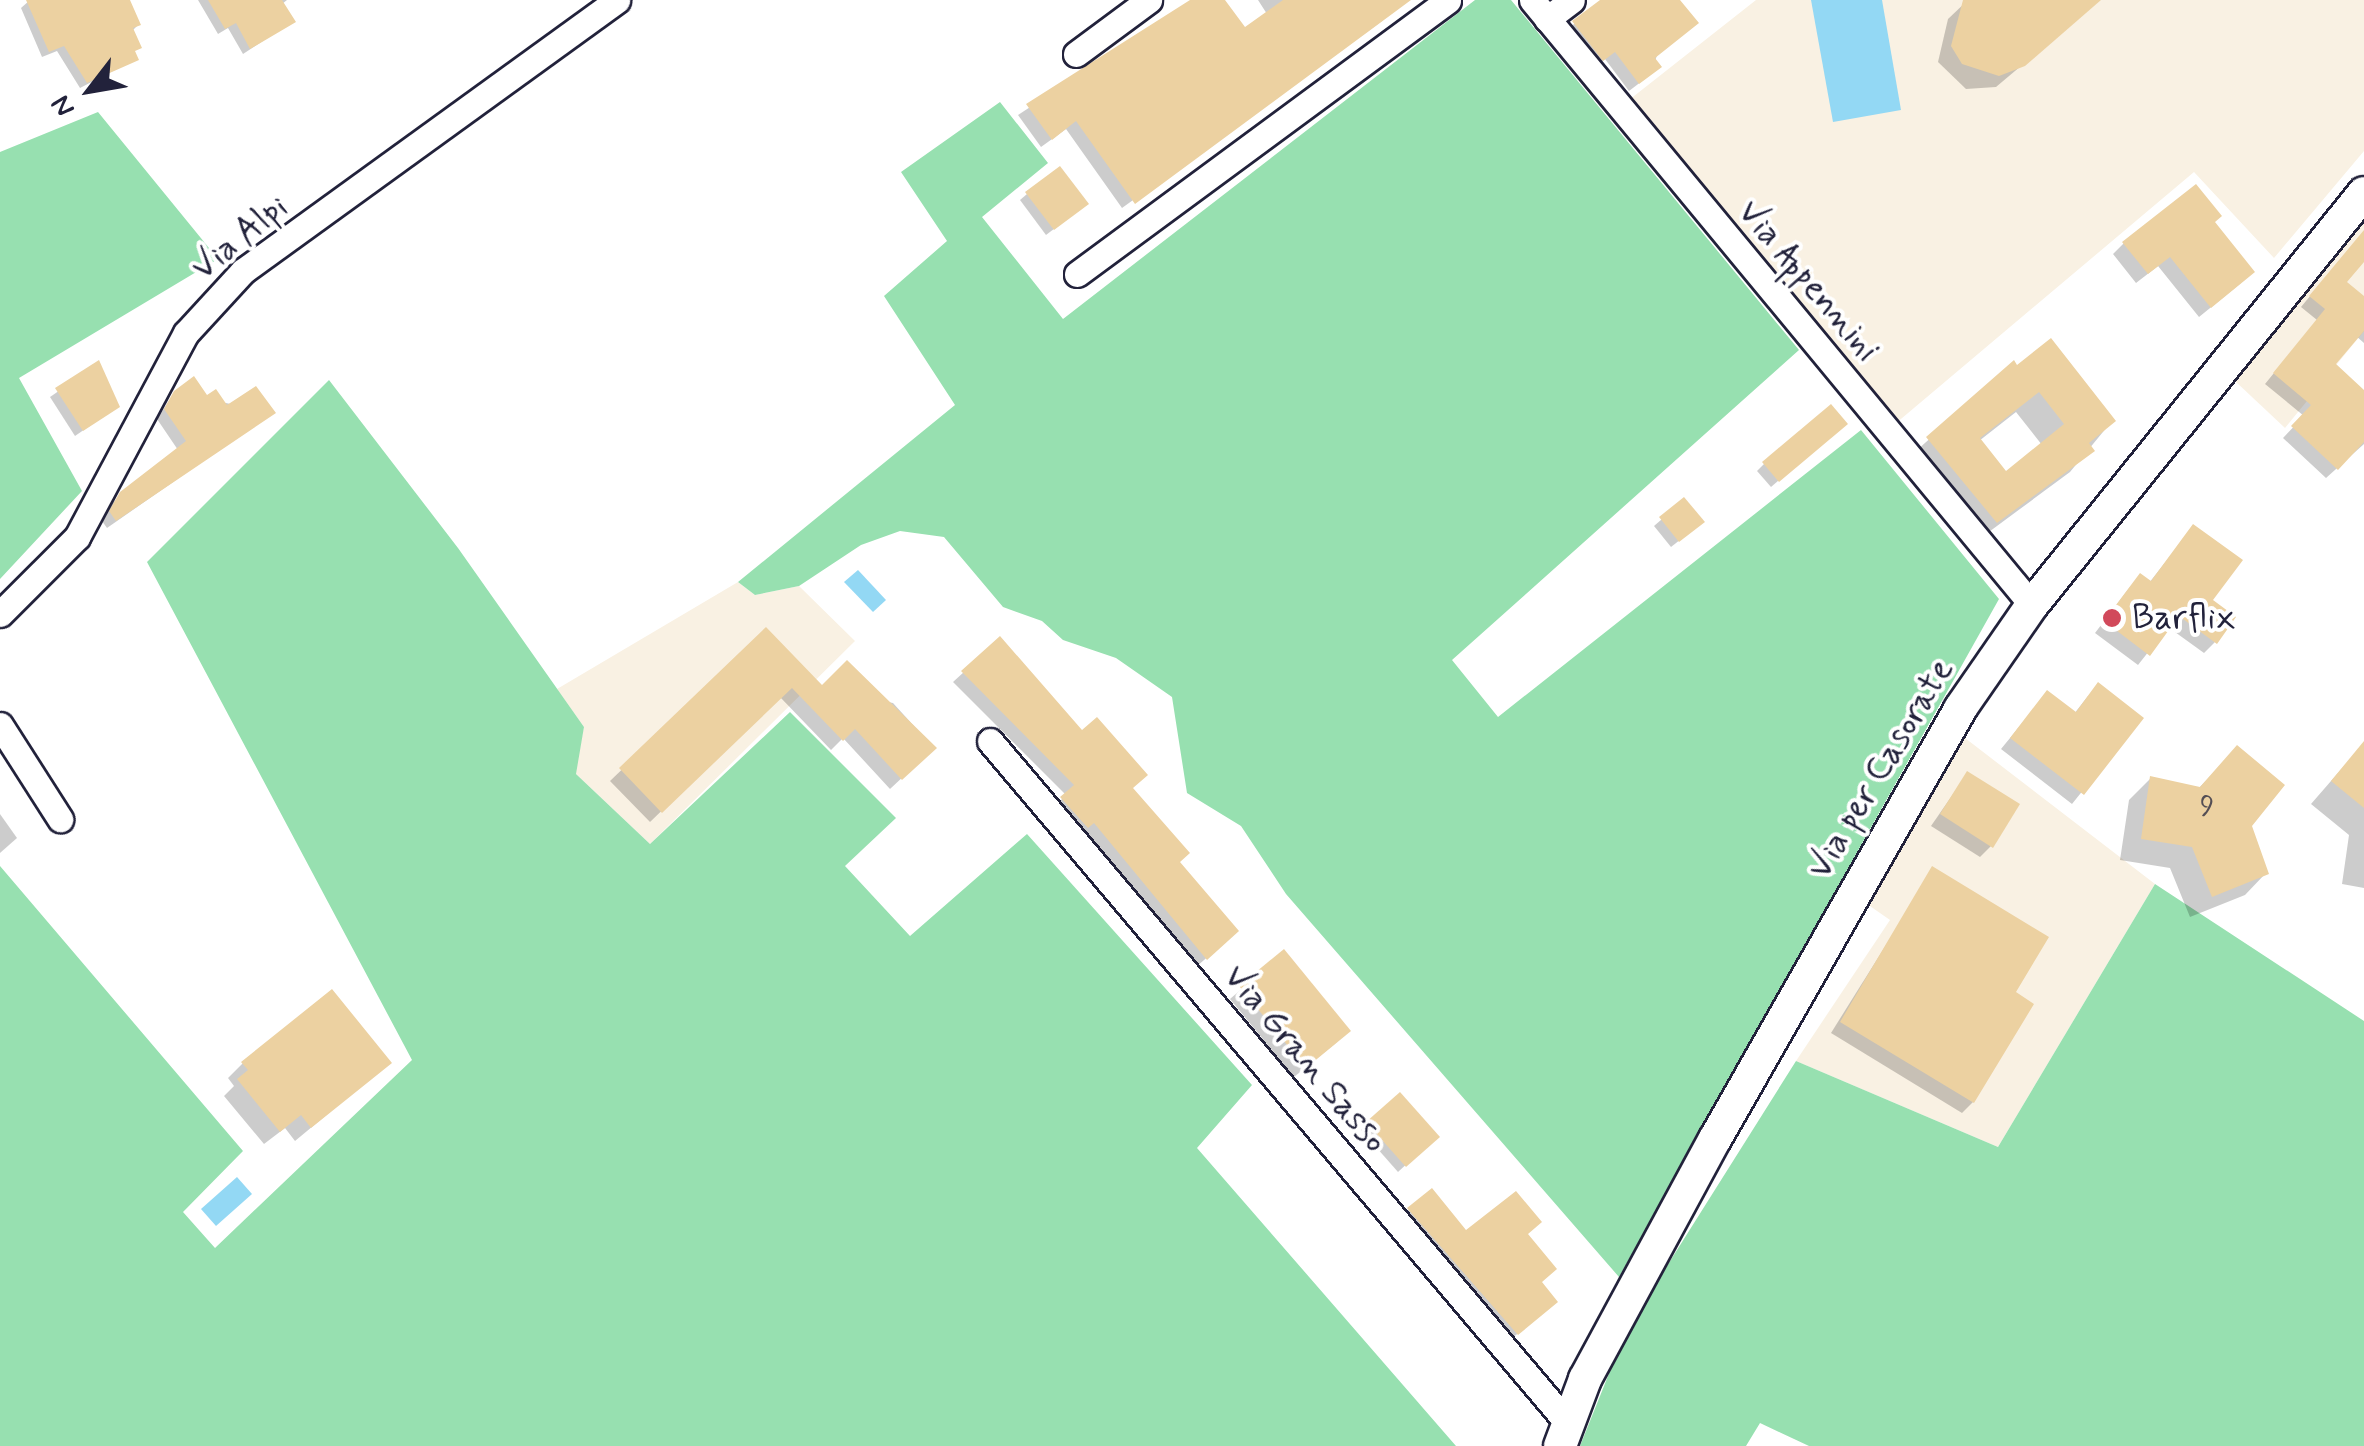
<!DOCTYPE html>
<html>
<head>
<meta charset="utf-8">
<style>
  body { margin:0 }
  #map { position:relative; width:2364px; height:1446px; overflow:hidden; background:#fff; font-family:Mynerve,sans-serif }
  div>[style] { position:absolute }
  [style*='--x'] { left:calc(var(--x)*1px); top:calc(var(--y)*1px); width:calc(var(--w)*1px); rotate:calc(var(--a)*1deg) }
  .built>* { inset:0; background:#f9f1e3 }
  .green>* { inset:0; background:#97e0b0 }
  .water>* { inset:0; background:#93d8f4 }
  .shadow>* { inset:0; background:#0003 }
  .building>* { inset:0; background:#ecd1a1 }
  .roads { filter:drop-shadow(2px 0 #22223b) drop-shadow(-2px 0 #22223b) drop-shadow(0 2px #22223b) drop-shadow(0 -2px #22223b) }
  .minor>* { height:25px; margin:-12.5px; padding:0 12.5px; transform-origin:12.5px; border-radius:12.5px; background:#fff }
  .tertiary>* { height:32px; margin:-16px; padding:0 16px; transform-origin:16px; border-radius:16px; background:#fff }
  .dots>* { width:28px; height:28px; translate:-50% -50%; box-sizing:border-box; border:5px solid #fff; border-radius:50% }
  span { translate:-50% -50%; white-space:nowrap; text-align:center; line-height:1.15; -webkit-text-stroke:8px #fff; paint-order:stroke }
  .number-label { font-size:30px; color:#544e54 }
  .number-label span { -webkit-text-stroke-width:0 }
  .street-label { font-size:35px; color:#22223b }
  .poi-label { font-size:35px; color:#22223b }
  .left { translate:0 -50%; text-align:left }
  .north { position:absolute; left:40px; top:40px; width:100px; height:100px; -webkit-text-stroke:8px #fff; paint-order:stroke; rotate:239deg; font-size:28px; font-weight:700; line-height:40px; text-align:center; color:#22223b }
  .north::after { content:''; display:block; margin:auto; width:35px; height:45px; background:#22223b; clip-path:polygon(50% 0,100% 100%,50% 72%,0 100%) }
</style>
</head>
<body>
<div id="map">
  <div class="built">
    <i style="clip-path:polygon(1756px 0,2364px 0,2364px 151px,2274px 258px,2194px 172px,1895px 424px,1629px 100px)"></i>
    <i style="clip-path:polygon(2364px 218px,2364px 331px,2285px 428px,2235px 381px)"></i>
    <i style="clip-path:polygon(738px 582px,755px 595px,799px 586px,855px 641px,650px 844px,575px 773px,584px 727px,557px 689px)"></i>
    <i style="clip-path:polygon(1965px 738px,2155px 884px,1998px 1147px,1796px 1061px,1890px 920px,1867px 904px)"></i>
  </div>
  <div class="green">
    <i style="clip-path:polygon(1475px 0,1511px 0,1799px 350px,1452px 660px,1498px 717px,1861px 430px,1999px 599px,1619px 1277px,1286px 894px,1241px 826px,1187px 793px,1172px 697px,1116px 658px,1063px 640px,1042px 621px,1003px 607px,944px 537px,900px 531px,861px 545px,799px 586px,755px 595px,738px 582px,955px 405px,884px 296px,947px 241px,901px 172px,1000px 102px,1048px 163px,982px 217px,1063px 319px)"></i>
    <i style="clip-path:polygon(98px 112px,218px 259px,19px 378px,82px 491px,0 579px,0 152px)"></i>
    <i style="clip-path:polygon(329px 380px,458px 548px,584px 727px,576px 774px,650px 844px,790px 712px,896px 818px,845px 866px,910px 936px,1027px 834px,1252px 1085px,1197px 1148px,1456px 1446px,0 1446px,0 866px,243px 1151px,183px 1212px,215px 1248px,412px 1060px,147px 562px)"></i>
    <i style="clip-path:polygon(2155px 884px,2364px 1021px,2364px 1446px,1809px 1446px,1760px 1423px,1746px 1446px,1580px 1446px,1626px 1331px,1796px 1061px,1998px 1147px)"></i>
  </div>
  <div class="water">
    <i style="clip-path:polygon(1811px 0,1882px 0,1901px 110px,1833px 122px)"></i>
    <i style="clip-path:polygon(858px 570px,886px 600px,873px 612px,844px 582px)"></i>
    <i style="clip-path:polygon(237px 1177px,252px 1194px,216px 1226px,201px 1209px)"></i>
  </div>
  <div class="shadow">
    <i style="clip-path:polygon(127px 0,138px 25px,132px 31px,136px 59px,80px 88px,57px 51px,42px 57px,21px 8px,30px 0)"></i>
    <i style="clip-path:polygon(198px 0,287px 0,282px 4px,292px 22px,243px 54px,228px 28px,218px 34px)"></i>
    <i style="clip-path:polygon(1193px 0,1222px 0,1244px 31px,1267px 14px,1258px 0,1388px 0,1382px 21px,1122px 208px,1066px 129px,1041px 147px,1018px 115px)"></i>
    <i style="clip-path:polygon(1601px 0,1677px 0,1650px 75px,1629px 91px,1605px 59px,1593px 68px,1565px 32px)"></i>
    <i style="clip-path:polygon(1968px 0,2099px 0,1996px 87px,1966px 89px,1938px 62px,1948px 19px)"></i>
    <i style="clip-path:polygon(1027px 194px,1079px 210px,1046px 235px,1020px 200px)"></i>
    <i style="clip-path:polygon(2212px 223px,2241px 283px,2199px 317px,2158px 266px,2136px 283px,2113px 254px,2124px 243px)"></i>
    <i style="clip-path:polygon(2364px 231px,2364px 258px,2344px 282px,2364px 299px,2364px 343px,2356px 336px,2333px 365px,2364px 393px,2364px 444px,2326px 478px,2283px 438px,2304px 416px,2265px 384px,2317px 320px,2301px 307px)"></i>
    <i style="clip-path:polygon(98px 364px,117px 407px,75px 436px,50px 397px)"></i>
    <i style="clip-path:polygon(evenodd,2013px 364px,2112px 421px,2070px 472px,1974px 543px,1906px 460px,2013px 364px,2016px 412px,2042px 445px,2006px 474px,1979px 441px,2016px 412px)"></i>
    <i style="clip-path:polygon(175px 392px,272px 413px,107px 528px,102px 521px,111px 504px,178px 450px,157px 419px)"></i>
    <i style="clip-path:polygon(1837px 430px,1771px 487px,1757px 471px,1764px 464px)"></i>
    <i style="clip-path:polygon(1684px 500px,1695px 528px,1671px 547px,1654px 526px)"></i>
    <i style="clip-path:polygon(2193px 527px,2215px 642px,2204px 653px,2168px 627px,2138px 665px,2095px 633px,2130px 587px,2149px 583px)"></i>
    <i style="clip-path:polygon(766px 631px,821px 688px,893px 703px,934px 748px,890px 789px,843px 738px,831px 750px,780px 697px,650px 822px,610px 781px)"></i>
    <i style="clip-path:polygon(1000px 639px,1130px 789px,1227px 940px,1196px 967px,1083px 830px,1078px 835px,1053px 808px,1066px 795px,953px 682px)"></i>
    <i style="clip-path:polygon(2047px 693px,2074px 714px,2088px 696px,2141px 718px,2072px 804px,2001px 749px)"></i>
    <i style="clip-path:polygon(2364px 743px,2364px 888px,2342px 884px,2349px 835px,2311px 804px)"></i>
    <i style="clip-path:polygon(2237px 748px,2250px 826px,2266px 873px,2245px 895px,2190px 917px,2170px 868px,2120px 860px,2129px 800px,2151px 778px,2198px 789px)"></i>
    <i style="clip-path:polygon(1967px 774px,1991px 846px,1980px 857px,1931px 826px)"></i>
    <i style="clip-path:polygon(0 814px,17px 838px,0 853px)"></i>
    <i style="clip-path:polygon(1933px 870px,1973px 1102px,1962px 1113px,1831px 1033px)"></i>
    <i style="clip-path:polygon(1284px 952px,1337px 1042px,1294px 1077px,1230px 999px)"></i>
    <i style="clip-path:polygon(243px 1063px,389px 1063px,295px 1141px,285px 1128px,264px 1144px,224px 1096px,234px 1086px,228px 1078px)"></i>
    <i style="clip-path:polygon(1368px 1123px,1436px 1137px,1398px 1172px,1361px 1130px)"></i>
    <i style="clip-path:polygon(1408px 1210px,1465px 1234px,1525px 1234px,1549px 1307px,1510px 1340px,1402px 1216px)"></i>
  </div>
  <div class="building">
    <i style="clip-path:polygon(26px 0,130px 0,141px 25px,133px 28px,142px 48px,135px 51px,139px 60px,87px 83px,64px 46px,49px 52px)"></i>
    <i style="clip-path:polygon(208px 0,282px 0,296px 22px,250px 49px,236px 23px,225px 29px)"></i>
    <i style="clip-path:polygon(1190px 0,1225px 0,1245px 27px,1283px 0,1411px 0,1135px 204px,1076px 121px,1052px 140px,1026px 104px)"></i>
    <i style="clip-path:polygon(1600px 0,1680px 0,1699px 23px,1655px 58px,1662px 67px,1639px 84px,1615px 52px,1603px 61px,1572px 21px)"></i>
    <i style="clip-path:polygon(1963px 0,2101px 0,2025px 66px,1999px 76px,1962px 64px,1951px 46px)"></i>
    <i style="clip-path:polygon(1060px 166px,1089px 204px,1054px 230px,1025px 192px)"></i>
    <i style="clip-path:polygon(2196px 184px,2222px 216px,2215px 222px,2255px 272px,2211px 308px,2170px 257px,2148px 274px,2122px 242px)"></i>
    <i style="clip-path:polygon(2364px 230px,2364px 262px,2347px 282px,2364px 296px,2364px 331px,2336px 364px,2364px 390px,2364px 442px,2338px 470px,2291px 426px,2311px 405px,2273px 373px,2325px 309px,2309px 296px)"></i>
    <i style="clip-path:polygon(evenodd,2051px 338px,2116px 421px,2089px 443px,2095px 451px,1997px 523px,1926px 437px,2014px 360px,2017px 365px,2051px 338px,2039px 392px,2064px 424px,2006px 471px,1980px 438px,2039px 392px)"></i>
    <i style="clip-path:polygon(99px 360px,120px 407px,83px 431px,55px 388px)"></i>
    <i style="clip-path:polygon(194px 376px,207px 395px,216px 389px,227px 405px,256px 386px,276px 413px,116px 521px,109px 511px,120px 492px,186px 441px,164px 409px,174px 391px)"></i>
    <i style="clip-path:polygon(1831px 404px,1848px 424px,1779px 482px,1762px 462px)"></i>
    <i style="clip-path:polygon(1684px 497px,1705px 522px,1679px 542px,1659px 517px)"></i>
    <i style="clip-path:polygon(2193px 524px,2243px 560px,2213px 600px,2236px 617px,2217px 644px,2179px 616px,2150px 656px,2104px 621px,2140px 573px,2151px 581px)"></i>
    <i style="clip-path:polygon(766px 627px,822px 685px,847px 660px,937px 748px,902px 780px,855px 729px,843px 741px,792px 688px,662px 813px,619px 768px)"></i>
    <i style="clip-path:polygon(1000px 636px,1082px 730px,1097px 717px,1148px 775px,1133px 788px,1190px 853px,1180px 862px,1239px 931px,1207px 960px,1094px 823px,1088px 828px,1060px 797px,1074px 785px,961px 671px)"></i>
    <i style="clip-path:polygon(2098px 682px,2144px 718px,2084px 795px,2010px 738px,2047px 690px,2076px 712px)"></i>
    <i style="clip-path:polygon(2364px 741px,2364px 808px,2331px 781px)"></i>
    <i style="clip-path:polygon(2237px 745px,2285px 785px,2252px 826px,2269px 874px,2212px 897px,2192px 847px,2141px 839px,2150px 776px,2200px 787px)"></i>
    <i style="clip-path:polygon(1967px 771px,2020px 804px,1993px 848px,1940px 814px)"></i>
    <i style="clip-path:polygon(1932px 866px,2049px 937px,2016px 992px,2034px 1004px,1974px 1103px,1840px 1022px)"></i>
    <i style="clip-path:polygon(1284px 949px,1351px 1031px,1306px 1068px,1239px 986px)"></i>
    <i style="clip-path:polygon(332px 989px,392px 1063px,311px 1128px,301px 1115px,280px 1132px,237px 1079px,248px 1070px,241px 1062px)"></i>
    <i style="clip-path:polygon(1400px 1092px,1440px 1137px,1406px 1167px,1366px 1122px)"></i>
    <i style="clip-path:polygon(1432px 1188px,1466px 1230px,1516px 1191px,1542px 1222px,1528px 1234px,1557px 1269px,1542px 1282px,1558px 1302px,1518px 1335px,1407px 1208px)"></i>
  </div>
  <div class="roads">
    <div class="minor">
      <i style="--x:1532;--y:0;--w:785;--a:50.43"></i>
      <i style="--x:1547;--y:19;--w:31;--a:-37"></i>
      <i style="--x:1076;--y:54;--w:91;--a:-36.5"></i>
      <i style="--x:1077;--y:274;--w:461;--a:-36.4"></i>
      <i style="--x:0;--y:614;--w:109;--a:-45"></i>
      <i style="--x:77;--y:537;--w:231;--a:-61.9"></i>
      <i style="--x:186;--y:333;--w:84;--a:-47.4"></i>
      <i style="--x:243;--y:271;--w:462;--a:-35.9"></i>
      <i style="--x:0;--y:725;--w:112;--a:57.4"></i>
      <i style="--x:990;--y:741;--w:893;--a:49.73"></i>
    </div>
    <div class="tertiary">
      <i style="--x:1560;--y:1446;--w:72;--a:-69.5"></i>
      <i style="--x:1585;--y:1379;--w:273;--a:-61.6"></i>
      <i style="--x:1715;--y:1139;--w:495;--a:-60.3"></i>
      <i style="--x:1960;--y:709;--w:126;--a:-55.3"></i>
      <i style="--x:2032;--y:605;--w:529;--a:-51.14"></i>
    </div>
  </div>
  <div class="dots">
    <i style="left:2112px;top:618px;background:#d1495b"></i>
  </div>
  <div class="number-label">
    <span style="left:2207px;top:807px">9</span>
  </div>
  <div class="street-label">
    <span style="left:240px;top:238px;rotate:-39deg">Via Alpi</span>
    <span style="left:1808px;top:281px;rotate:50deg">Via Appennini</span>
    <span style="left:1881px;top:769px;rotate:-59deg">Via per Casorate</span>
    <span style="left:1305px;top:1059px;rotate:50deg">Via Gran Sasso</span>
  </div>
  <div class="poi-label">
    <span class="left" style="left:2132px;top:618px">Barflix</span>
  </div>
  <div class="north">N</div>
</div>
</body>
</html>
